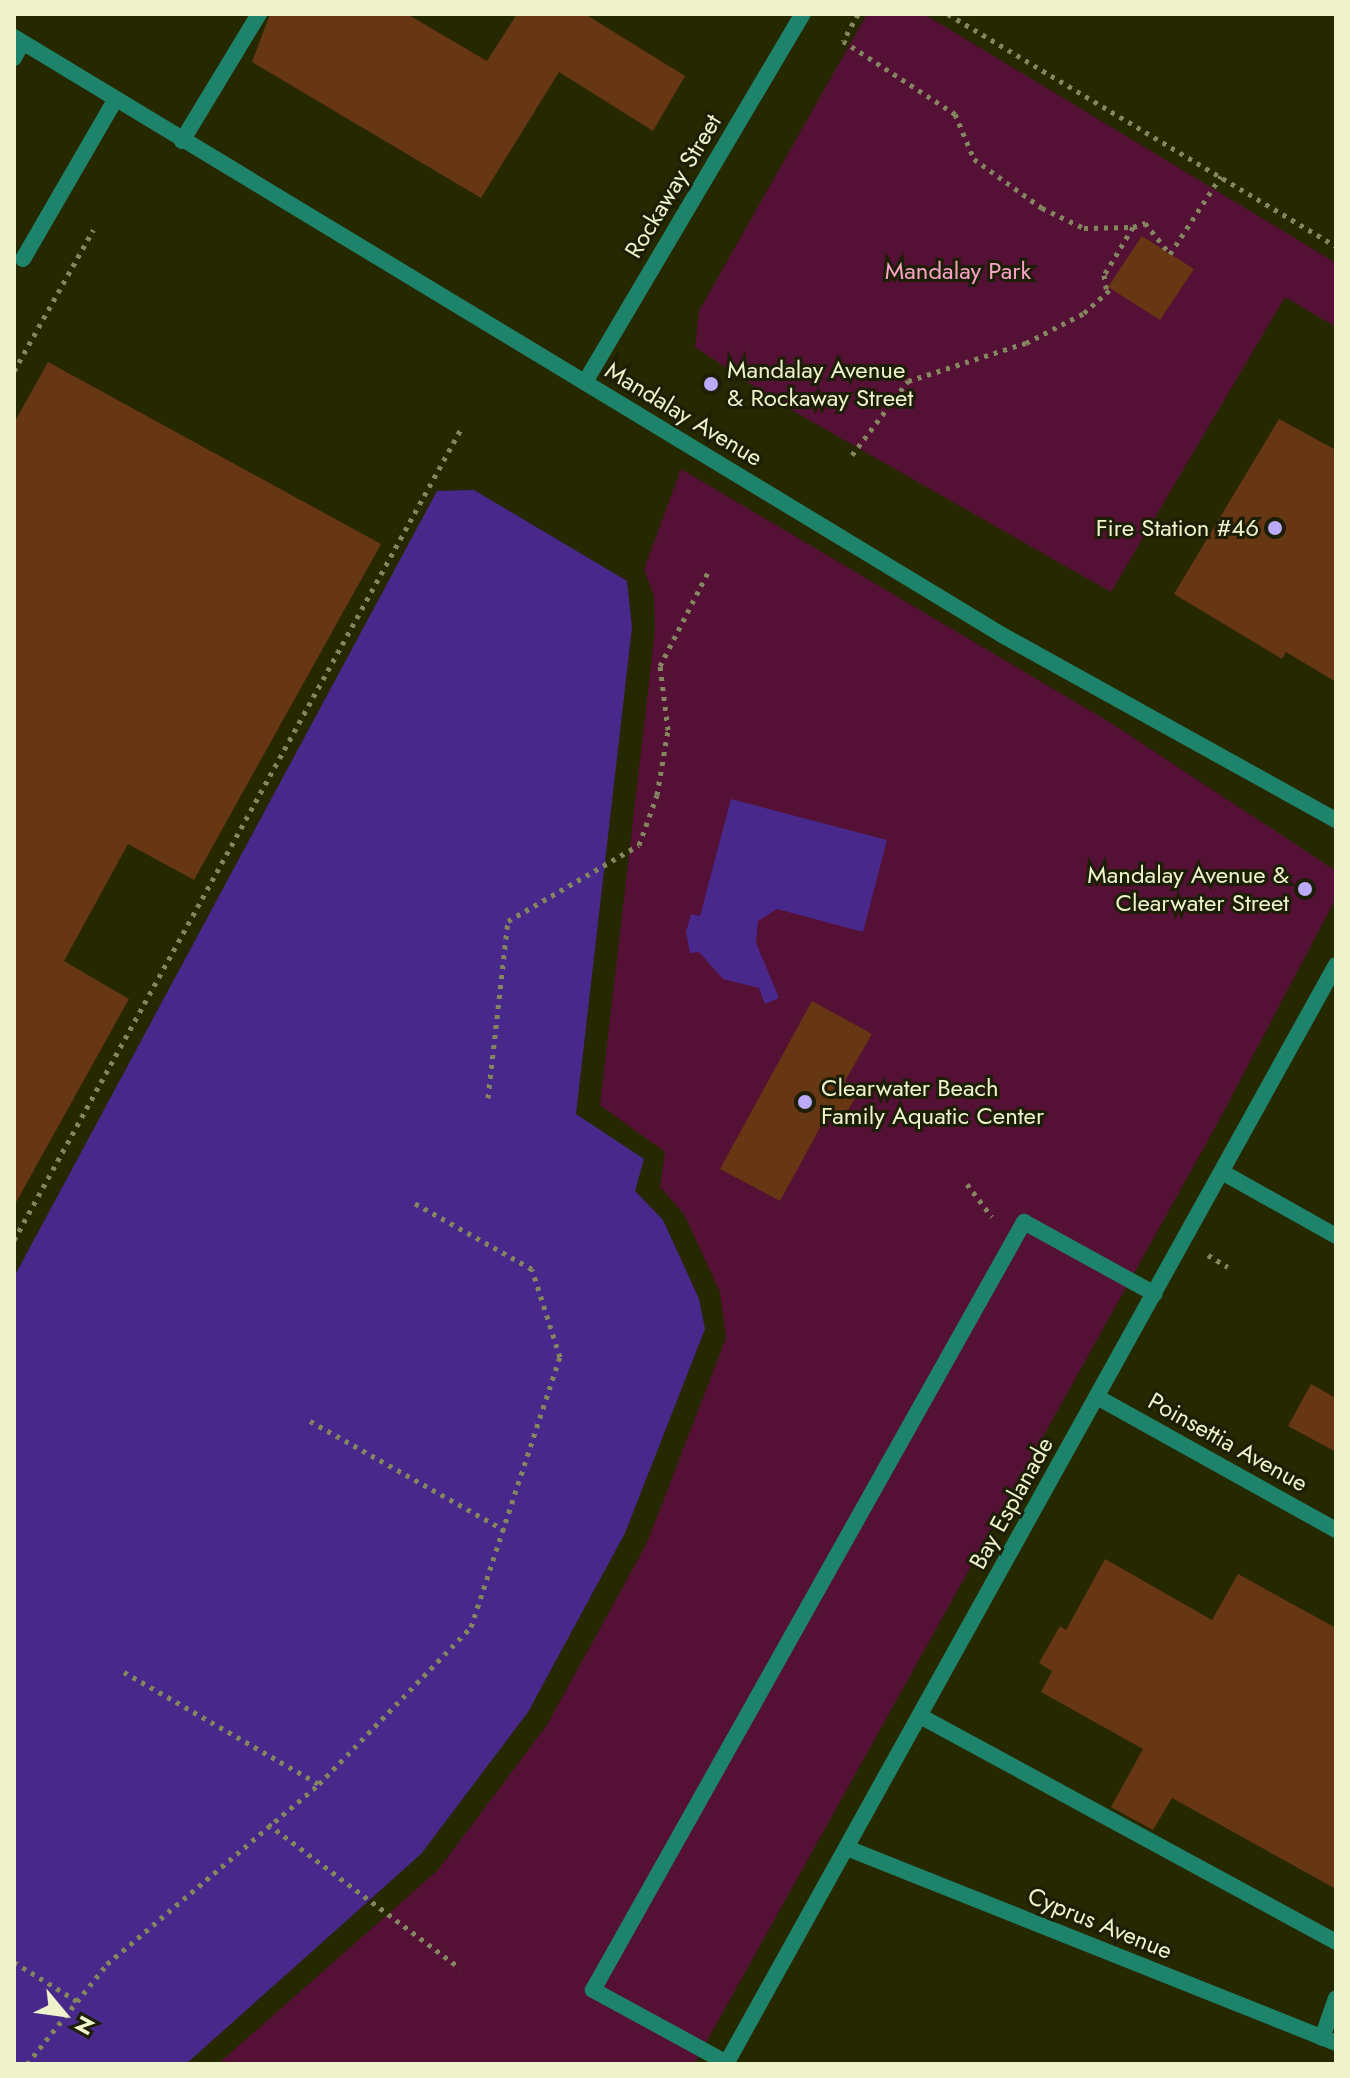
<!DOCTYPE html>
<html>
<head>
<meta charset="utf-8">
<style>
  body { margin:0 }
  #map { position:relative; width:1350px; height:2078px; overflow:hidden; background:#262800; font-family:Jost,sans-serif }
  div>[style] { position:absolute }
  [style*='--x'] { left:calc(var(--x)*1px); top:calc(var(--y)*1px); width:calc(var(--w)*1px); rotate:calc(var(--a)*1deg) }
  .green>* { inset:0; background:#551035 }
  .water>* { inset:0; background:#49288b }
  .building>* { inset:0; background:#673612 }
  .path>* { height:5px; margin-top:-2.5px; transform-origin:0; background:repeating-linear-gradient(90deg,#83865e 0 4px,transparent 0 10px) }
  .service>* { height:16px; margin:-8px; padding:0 8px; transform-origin:8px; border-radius:8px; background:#1e836b }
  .minor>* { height:16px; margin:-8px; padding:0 8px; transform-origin:8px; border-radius:8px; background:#1e836b }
  .tertiary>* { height:16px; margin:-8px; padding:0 8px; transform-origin:8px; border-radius:8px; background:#1e836b }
  .dots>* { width:22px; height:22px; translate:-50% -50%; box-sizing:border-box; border:4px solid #1c1e05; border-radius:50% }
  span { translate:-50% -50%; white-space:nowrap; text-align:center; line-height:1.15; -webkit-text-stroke:6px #1c1e05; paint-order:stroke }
  .street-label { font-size:24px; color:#eef3cb }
  .park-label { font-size:24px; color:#f9a3c7 }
  .poi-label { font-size:24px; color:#eef3cb }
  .left { translate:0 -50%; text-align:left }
  .right { translate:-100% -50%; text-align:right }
  .frame { position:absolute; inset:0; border:16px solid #eef3cb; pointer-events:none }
  .north { position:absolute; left:24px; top:1974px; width:80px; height:80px; -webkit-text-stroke:6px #1c1e05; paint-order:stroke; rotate:119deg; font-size:22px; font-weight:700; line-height:32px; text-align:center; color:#eef3cb }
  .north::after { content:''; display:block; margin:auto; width:28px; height:36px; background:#eef3cb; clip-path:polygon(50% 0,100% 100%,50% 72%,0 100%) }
</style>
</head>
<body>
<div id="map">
  <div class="green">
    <i style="clip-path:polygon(867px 14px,924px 14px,1336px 263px,1336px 327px,1285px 297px,1111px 592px,781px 404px,695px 347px,699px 311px)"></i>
    <i style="clip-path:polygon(681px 469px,1111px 723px,1336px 871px,1336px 898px,1217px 1124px,694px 2064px,218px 2064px,438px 1870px,547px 1725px,647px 1543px,726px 1338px,720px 1292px,684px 1214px,660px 1187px,665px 1152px,600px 1105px,655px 631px,654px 596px,644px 569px)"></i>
  </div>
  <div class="water">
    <i style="clip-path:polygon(474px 490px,627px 581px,632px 627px,576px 1114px,644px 1159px,635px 1191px,663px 1220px,699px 1299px,705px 1329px,625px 1533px,528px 1712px,421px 1854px,186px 2064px,14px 2064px,14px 1277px,437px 491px)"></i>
    <i style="clip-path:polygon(731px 799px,887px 840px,863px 932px,777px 909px,758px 921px,756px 943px,779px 998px,765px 1004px,759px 988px,723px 979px,699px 952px,690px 953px,686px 932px,691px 914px,700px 916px)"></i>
  </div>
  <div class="building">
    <i style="clip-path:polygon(270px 14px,407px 14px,487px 61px,517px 14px,585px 14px,685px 76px,653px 131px,559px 72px,481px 198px,252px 62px)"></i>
    <i style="clip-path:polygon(1142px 236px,1194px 269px,1160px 320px,1108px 287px)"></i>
    <i style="clip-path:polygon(48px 362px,381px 544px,194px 880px,128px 844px,64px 961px,129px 999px,14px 1206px,14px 423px)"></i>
    <i style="clip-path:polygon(1279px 419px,1336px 450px,1336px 682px,1286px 652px,1282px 659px,1174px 594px)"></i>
    <i style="clip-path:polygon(812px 1001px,872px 1034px,845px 1081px,860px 1089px,841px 1123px,827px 1115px,780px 1201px,720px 1169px)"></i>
    <i style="clip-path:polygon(1311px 1384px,1336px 1398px,1336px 1452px,1288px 1426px)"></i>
    <i style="clip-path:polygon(1105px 1559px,1212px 1620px,1238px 1574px,1336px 1628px,1336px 1889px,1172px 1798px,1153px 1830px,1111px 1807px,1143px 1749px,1041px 1692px,1052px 1671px,1039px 1663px,1060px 1626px,1066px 1630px)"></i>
  </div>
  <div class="path">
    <i style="--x:858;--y:14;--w:31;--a:119"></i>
    <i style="--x:843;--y:41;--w:134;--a:33.1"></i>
    <i style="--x:955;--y:114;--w:49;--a:67.1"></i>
    <i style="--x:974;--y:159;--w:84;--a:35.8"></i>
    <i style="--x:1042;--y:208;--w:47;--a:25.5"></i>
    <i style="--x:1084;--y:228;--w:49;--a:-1.2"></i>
    <i style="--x:1133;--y:227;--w:56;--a:121.1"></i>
    <i style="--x:1104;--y:275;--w:18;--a:81"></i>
    <i style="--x:948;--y:14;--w:452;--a:30.9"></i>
    <i style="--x:1133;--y:227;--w:13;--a:-18"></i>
    <i style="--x:1145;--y:223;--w:40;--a:51"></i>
    <i style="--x:1170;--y:254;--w:93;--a:-56.8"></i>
    <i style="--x:14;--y:371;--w:162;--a:-60.7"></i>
    <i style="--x:852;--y:455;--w:93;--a:-52.9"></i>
    <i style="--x:908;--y:381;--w:124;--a:-17.9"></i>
    <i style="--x:1026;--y:343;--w:65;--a:-27.3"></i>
    <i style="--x:1084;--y:313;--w:40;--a:-42"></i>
    <i style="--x:488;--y:1098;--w:178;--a:-83.6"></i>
    <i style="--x:508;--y:921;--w:151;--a:-30.1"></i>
    <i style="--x:639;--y:845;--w:53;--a:-70.2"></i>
    <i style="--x:657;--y:795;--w:66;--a:-80.4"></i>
    <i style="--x:668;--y:730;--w:64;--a:-97.1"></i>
    <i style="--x:660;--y:666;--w:106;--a:-62.9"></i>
    <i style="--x:967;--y:1184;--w:41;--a:52.9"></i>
    <i style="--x:14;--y:1240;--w:926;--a:-61.14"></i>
    <i style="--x:1208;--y:1255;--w:23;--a:31"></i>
    <i style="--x:310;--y:1421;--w:223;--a:29.3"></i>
    <i style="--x:124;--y:1672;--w:225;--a:29.9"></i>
    <i style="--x:268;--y:1824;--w:240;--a:36.9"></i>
    <i style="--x:14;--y:1962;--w:74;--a:31.8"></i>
    <i style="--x:27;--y:2064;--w:128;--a:-51.3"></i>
    <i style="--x:107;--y:1964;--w:278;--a:-40.3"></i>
    <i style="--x:319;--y:1784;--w:219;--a:-45.9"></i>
    <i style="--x:471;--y:1627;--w:284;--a:-71.8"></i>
    <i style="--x:560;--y:1357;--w:92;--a:-107.7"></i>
    <i style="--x:532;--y:1269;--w:139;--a:-150.7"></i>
  </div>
  <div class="service">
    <i style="--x:14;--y:58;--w:17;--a:-62"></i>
    <i style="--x:23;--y:259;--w:184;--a:-59.9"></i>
    <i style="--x:1222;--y:1172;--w:131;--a:29.3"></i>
    <i style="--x:920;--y:1716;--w:473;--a:28.5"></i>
    <i style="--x:1322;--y:2038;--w:42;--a:-70.7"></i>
    <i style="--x:727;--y:2063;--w:153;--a:-151.4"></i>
    <i style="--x:593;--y:1990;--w:881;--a:-60.7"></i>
    <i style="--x:1024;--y:1222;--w:149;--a:28.8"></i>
  </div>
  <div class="minor">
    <i style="--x:182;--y:141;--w:149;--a:-58.8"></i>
    <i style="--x:585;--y:382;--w:428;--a:-59.4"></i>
    <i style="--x:1097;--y:1397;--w:274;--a:29.1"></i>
    <i style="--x:847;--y:1848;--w:526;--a:21.74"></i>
    <i style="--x:726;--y:2064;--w:1257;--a:-60.97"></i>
  </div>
  <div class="tertiary">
    <i style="--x:14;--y:37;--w:1155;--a:31.18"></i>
    <i style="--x:1002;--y:635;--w:382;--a:29"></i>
  </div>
  <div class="dots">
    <i style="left:711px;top:384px;background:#baaaf7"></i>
    <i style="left:1275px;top:528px;background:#baaaf7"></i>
    <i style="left:1305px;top:889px;background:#baaaf7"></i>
    <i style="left:805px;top:1102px;background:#baaaf7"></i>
  </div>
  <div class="street-label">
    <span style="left:673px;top:186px;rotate:-59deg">Rockaway Street</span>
    <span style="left:684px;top:414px;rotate:31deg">Mandalay Avenue</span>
    <span style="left:1228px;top:1442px;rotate:29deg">Poinsettia Avenue</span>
    <span style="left:1011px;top:1503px;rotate:-61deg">Bay Esplanade</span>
    <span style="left:1100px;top:1923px;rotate:22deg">Cyprus Avenue</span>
  </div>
  <div class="park-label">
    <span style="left:958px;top:271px">Mandalay Park</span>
  </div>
  <div class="poi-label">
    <span class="left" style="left:727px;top:384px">Mandalay Avenue<br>&amp; Rockaway Street</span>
    <span class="right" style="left:1259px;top:528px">Fire Station #46</span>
    <span class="right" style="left:1289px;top:889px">Mandalay Avenue &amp;<br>Clearwater Street</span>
    <span class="left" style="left:821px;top:1102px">Clearwater Beach<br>Family Aquatic Center</span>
  </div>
  <div class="frame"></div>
  <div class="north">N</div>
</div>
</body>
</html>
